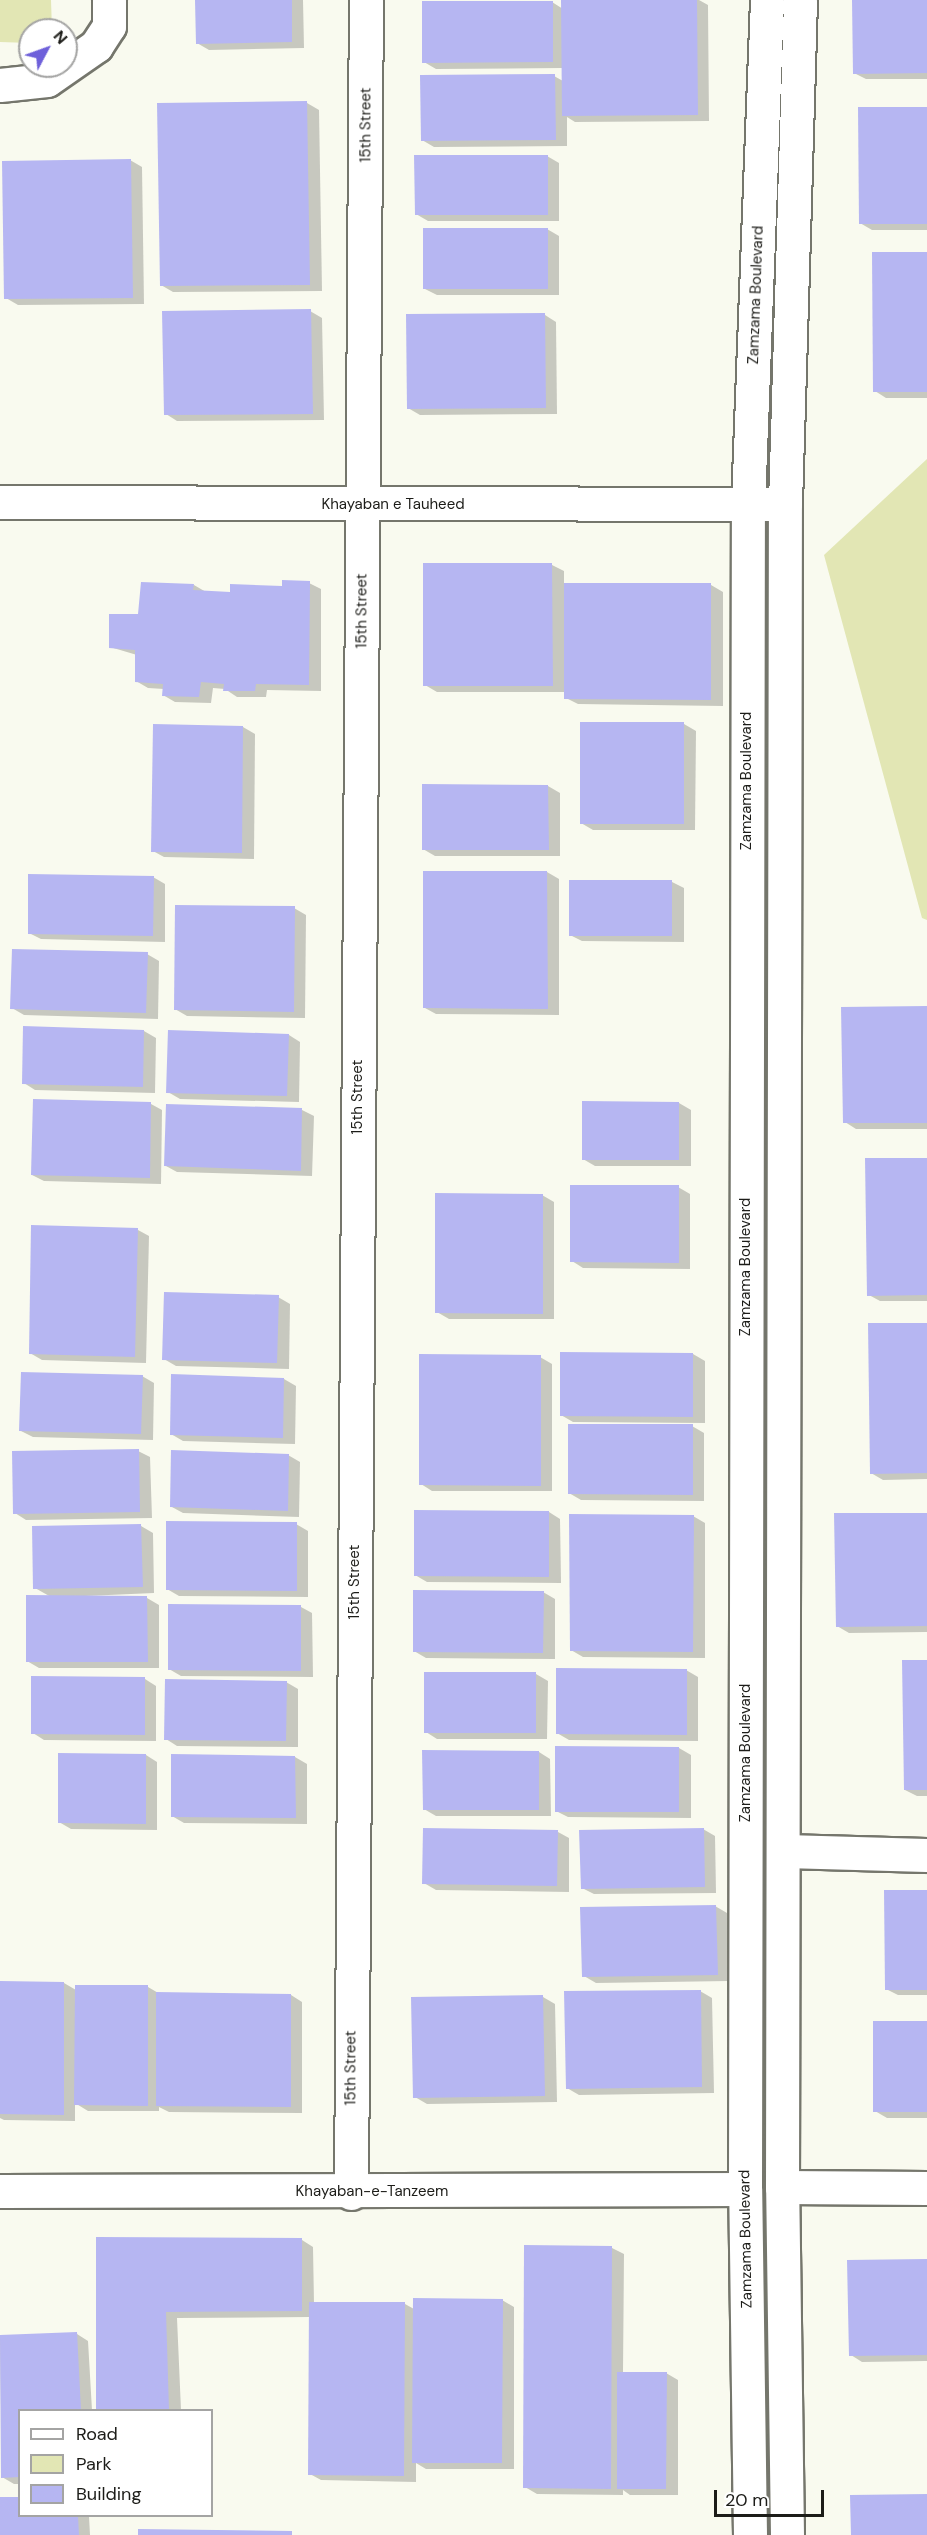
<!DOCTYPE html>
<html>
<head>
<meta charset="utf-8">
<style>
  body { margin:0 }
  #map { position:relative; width:927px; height:2535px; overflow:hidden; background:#f9faef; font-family:"DM Sans",sans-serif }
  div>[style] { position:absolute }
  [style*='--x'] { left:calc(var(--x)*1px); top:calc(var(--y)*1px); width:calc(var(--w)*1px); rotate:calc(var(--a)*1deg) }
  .green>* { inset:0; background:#e2e6b4 }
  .shadow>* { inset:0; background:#0003 }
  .building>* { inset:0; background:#b6b6f2 }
  .roads { filter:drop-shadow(2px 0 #75766c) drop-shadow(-2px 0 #75766c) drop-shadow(0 2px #75766c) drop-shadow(0 -2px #75766c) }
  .street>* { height:33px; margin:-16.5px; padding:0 16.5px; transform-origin:16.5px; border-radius:16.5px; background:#fff }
  .secondary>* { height:33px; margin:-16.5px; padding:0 16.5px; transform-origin:16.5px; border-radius:16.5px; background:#fff }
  span { translate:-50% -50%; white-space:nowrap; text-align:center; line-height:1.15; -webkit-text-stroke:4.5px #fff; paint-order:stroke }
  .street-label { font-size:15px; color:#1c1c18 }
  .legend { position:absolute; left:18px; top:2409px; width:195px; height:108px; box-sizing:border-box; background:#fff; border:2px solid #a4a4a3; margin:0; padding:8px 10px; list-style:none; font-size:18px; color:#1c1c18 }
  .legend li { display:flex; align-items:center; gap:12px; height:30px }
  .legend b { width:30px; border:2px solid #a4a4a3 }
  .north { position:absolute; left:18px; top:18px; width:60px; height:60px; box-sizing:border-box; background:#fff; border:2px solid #a4a4a3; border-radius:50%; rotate:49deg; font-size:16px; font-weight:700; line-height:24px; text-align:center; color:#1c1c18 }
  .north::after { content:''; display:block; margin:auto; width:21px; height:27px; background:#6e60da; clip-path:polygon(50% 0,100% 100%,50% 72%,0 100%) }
  .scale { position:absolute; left:714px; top:2490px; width:110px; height:27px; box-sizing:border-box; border:3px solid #1c1c18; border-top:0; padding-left:8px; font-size:18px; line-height:21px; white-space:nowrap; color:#1c1c18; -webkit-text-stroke:4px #fff; paint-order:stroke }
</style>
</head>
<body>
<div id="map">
  <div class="green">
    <i style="clip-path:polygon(0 0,51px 0,52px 30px,30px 30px,30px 43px,0 42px)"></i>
    <i style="clip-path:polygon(927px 459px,927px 920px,922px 918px,824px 555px)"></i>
  </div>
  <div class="shadow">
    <i style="clip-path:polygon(197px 0,303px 0,304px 48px,209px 50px,197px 43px)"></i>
    <i style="clip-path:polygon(563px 0,699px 0,708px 5px,709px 121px,575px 122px,567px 117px,567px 146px,434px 147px,422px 140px,554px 76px,563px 81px,563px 68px,436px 69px,424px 62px,552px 2px,563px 9px)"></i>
    <i style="clip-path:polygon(854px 0,927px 0,927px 79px,866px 79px,854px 73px)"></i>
    <i style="clip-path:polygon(307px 103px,319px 110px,322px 291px,173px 292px,161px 285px,158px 105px)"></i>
    <i style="clip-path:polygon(927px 108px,927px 230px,872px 230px,860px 223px)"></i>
    <i style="clip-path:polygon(547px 156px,559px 163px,559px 221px,428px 221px,416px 214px)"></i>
    <i style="clip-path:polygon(130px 160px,142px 167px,144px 304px,18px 305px,6px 298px)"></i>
    <i style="clip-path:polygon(547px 229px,559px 236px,559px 295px,437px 295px,425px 289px)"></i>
    <i style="clip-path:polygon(927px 253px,927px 398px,886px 398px,875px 391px)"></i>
    <i style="clip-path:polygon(310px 311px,322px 318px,324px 420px,177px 421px,166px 414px)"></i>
    <i style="clip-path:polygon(545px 315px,556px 322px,557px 414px,420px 415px,408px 408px)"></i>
    <i style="clip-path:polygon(552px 565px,564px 571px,564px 585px,711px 585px,723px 592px,723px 706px,578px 704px,566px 698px,566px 692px,437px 692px,425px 685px)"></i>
    <i style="clip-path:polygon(309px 583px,321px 589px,321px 691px,267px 690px,266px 697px,237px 697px,225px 689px,213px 688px,211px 703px,175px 702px,163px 695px,164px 689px,148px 688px,136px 681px,137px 655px,110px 647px,140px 615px,194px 585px,206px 592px,232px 593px)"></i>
    <i style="clip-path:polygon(684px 724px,696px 731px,695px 830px,593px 830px,581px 823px)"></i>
    <i style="clip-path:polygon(243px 727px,255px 734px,254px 859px,164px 857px,153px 851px)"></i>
    <i style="clip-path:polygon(548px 786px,560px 793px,560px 856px,435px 856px,423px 849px)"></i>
    <i style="clip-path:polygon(547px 872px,559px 879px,559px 1015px,436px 1014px,425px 1008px)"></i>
    <i style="clip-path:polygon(153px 877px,165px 884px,165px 942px,41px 939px,29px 933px)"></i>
    <i style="clip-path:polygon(672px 882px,684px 888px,684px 942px,582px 941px,570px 935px)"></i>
    <i style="clip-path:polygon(294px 908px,306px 915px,305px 1018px,187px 1016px,175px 1009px)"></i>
    <i style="clip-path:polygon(147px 954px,159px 961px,158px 1019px,24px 1015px,12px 1008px)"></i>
    <i style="clip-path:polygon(927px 1008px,927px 1129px,856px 1129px,845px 1122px)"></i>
    <i style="clip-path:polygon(24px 1028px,144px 1031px,156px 1038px,155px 1093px,35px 1090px,24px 1083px)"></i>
    <i style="clip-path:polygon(289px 1035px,300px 1042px,299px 1102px,180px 1099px,168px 1092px)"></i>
    <i style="clip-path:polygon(679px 1103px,691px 1110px,691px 1166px,595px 1166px,583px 1159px)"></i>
    <i style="clip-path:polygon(151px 1104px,162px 1110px,161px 1184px,44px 1181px,32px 1175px)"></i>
    <i style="clip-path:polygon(302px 1110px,314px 1116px,312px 1176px,177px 1172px,166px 1166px)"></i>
    <i style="clip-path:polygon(927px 1159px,927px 1301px,880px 1301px,869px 1295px)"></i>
    <i style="clip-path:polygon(678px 1187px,690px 1194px,690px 1269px,583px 1268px,572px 1261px)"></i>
    <i style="clip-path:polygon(542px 1195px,554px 1202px,554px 1319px,449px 1319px,437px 1312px)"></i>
    <i style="clip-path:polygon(138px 1230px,149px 1236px,146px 1363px,42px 1360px,30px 1353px)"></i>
    <i style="clip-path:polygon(278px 1297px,290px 1304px,289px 1369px,176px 1366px,164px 1359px)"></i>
    <i style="clip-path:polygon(927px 1324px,927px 1479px,883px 1480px,871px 1473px)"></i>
    <i style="clip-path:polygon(561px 1354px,693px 1354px,705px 1361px,705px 1423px,573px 1422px,561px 1415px)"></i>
    <i style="clip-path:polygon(540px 1357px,552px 1364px,552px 1491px,432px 1491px,421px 1484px)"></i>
    <i style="clip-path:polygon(142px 1376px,154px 1383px,153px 1440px,33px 1437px,21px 1431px)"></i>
    <i style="clip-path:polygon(284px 1379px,296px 1386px,295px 1444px,183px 1441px,171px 1434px)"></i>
    <i style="clip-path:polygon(692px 1426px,704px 1433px,704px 1501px,581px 1500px,569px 1493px)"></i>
    <i style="clip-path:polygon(138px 1451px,150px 1457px,152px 1518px,26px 1520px,15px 1513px)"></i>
    <i style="clip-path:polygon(288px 1455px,300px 1462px,299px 1517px,183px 1513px,172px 1507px)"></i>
    <i style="clip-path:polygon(549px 1512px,560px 1519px,561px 1583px,427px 1582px,415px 1575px)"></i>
    <i style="clip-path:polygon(927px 1514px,927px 1632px,849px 1633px,837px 1626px)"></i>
    <i style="clip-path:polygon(693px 1516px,705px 1523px,705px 1658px,583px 1657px,571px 1650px)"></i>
    <i style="clip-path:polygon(296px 1524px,308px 1531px,308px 1597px,179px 1596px,167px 1589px)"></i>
    <i style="clip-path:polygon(141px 1526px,153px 1533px,154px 1593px,63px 1597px,147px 1598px,159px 1605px,159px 1668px,39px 1668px,27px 1661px,51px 1597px,35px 1588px)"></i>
    <i style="clip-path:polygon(543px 1592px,555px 1599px,555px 1659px,426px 1658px,414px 1651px)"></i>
    <i style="clip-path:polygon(301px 1607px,312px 1613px,313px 1677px,181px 1676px,169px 1669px)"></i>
    <i style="clip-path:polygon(927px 1662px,927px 1796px,917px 1796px,905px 1790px)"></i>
    <i style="clip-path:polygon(686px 1670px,698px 1677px,698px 1741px,569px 1740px,557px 1733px)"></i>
    <i style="clip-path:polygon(536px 1674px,548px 1681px,547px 1739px,437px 1739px,426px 1732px)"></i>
    <i style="clip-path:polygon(145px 1679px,156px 1686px,156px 1741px,44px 1740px,33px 1733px)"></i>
    <i style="clip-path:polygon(286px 1682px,298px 1689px,298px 1747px,177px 1746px,166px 1739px)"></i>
    <i style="clip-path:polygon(679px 1748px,691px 1755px,691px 1818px,568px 1817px,556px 1811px)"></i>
    <i style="clip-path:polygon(539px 1752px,550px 1759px,551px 1816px,436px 1816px,424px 1809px)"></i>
    <i style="clip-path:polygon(146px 1755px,157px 1762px,157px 1830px,71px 1829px,59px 1822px)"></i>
    <i style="clip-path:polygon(172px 1756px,295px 1757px,307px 1764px,307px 1824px,184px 1823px,172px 1816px)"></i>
    <i style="clip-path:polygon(703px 1829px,715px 1836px,716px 1893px,594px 1894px,582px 1888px)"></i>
    <i style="clip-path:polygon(558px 1832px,569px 1838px,569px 1892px,436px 1890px,424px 1883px)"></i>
    <i style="clip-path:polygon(927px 1892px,927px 1995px,898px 1995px,886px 1989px)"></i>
    <i style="clip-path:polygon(715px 1906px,727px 1913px,729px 1981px,596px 1983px,584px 1976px)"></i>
    <i style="clip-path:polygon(0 1983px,64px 1983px,76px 1990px,148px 1987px,160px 1994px,291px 1995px,302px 2002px,302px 2113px,169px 2112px,159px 2107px,159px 2111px,88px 2111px,75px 2103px,75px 2121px,4px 2120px,0 2118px)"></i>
    <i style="clip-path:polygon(700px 1991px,712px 1998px,714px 2093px,579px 2095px,567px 2088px)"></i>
    <i style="clip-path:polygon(543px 1997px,555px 2004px,557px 2102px,427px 2104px,415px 2097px)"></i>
    <i style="clip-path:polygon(927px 2022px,927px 2118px,887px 2118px,875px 2111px)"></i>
    <i style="clip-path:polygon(98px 2238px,302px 2240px,313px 2247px,314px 2303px,405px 2304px,414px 2309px,502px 2300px,514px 2307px,514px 2469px,426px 2469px,416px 2463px,416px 2482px,321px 2480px,310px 2474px,310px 2317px,177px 2318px,181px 2410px,97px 2410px)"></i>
    <i style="clip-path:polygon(612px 2248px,624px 2254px,623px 2373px,666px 2373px,678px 2380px,678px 2495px,630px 2495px,623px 2490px,623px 2495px,537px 2494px,525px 2487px)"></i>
    <i style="clip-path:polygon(927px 2261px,927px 2361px,862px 2362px,851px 2355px)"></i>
    <i style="clip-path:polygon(77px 2334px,88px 2341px,92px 2410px,20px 2410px,20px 2484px,14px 2484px,2px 2477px,0 2337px)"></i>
    <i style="clip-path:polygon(0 2499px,20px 2516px,89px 2516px,90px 2535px,0 2535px)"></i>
  </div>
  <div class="building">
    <i style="clip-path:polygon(195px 0,292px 0,292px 42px,196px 44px)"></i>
    <i style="clip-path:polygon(561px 0,697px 0,698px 115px,562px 116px)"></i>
    <i style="clip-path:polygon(852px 0,927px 0,927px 73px,853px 74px)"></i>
    <i style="clip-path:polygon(422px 1px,553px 1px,553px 62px,422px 63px)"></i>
    <i style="clip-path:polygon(555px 74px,556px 140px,421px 141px,420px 75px)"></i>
    <i style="clip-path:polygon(307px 101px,310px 285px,160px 286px,157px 103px)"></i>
    <i style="clip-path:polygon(858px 107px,927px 107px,927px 224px,859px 224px)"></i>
    <i style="clip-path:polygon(414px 155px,548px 155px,548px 215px,415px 215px)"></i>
    <i style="clip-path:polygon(131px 159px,133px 298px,4px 299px,2px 161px)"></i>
    <i style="clip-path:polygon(423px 228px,548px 228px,548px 289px,423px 289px)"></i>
    <i style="clip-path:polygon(872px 252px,927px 252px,927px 392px,873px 392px)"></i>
    <i style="clip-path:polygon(311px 309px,313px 414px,164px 415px,162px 311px)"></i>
    <i style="clip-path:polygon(545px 313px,546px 408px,407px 409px,406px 314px)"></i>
    <i style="clip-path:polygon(423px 563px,552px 563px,553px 686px,423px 686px)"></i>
    <i style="clip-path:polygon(282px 580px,310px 581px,309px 685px,256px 684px,255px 691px,223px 691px,224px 684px,201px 682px,199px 697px,162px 696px,163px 684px,135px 682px,135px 650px,109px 648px,109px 614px,138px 614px,141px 582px,194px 584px,193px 590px,230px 592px,230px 584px,282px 586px)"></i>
    <i style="clip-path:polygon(564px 583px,711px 583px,711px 700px,564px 699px)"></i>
    <i style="clip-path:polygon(580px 722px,684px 722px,684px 824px,580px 824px)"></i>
    <i style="clip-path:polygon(153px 724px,243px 726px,242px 853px,151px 852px)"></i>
    <i style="clip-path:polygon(422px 784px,548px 785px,549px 850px,422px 850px)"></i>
    <i style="clip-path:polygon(423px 871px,547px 871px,548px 1009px,423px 1008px)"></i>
    <i style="clip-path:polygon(28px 874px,154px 876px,153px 936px,28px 934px)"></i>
    <i style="clip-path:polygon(569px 880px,672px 880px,672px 936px,569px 936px)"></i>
    <i style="clip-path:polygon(175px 905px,295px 906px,294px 1012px,174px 1010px)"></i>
    <i style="clip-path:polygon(12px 949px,148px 952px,146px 1013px,10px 1009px)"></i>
    <i style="clip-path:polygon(927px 1006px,927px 1123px,843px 1123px,841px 1007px)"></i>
    <i style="clip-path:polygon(23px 1026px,144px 1030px,143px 1087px,22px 1084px)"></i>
    <i style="clip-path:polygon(168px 1030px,289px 1034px,287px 1096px,166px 1093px)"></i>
    <i style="clip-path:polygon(33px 1099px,151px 1102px,150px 1178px,31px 1175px)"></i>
    <i style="clip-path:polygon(582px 1101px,679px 1102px,679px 1160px,582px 1160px)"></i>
    <i style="clip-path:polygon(166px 1104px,302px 1108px,301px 1171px,164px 1166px)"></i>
    <i style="clip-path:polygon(865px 1158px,927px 1158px,927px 1295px,867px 1296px)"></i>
    <i style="clip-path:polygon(570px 1185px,679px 1185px,679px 1263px,570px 1262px)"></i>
    <i style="clip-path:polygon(435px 1193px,543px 1194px,543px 1314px,435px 1313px)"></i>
    <i style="clip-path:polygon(31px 1225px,138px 1228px,135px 1357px,29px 1354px)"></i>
    <i style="clip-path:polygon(164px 1292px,279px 1295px,277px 1363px,162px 1360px)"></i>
    <i style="clip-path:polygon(868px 1323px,927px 1323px,927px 1473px,870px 1474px)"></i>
    <i style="clip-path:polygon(560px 1352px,693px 1353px,693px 1417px,560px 1416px)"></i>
    <i style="clip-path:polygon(419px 1354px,541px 1355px,541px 1486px,419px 1485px)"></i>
    <i style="clip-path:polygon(21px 1372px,143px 1375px,141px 1434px,19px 1431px)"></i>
    <i style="clip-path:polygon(171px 1374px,284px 1378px,283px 1438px,170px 1435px)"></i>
    <i style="clip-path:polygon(568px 1424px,693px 1424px,693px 1495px,568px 1494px)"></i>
    <i style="clip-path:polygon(139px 1449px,140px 1512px,13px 1514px,12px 1451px)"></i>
    <i style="clip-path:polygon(171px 1450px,289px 1454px,288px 1511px,170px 1507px)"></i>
    <i style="clip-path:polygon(414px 1510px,549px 1511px,549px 1577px,414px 1576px)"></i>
    <i style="clip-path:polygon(834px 1513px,927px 1513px,927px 1626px,836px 1627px)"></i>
    <i style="clip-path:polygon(569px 1514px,694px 1515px,693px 1652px,570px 1651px)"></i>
    <i style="clip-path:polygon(166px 1521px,297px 1522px,297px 1591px,166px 1590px)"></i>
    <i style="clip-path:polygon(141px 1524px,143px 1587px,33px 1589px,32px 1526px)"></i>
    <i style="clip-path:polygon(413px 1590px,544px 1591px,543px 1653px,413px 1652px)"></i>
    <i style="clip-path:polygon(26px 1595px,147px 1596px,148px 1662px,26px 1662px)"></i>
    <i style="clip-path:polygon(168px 1604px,301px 1605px,301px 1671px,168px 1670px)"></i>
    <i style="clip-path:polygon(902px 1660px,927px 1660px,927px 1790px,904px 1790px)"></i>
    <i style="clip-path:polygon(556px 1668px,687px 1669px,687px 1735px,556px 1734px)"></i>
    <i style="clip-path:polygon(424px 1672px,536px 1672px,536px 1733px,424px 1733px)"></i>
    <i style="clip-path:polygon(31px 1676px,145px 1677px,145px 1735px,31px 1734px)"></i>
    <i style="clip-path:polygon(165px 1679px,287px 1681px,286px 1741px,164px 1740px)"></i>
    <i style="clip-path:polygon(555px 1746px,679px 1747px,679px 1812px,555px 1812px)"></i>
    <i style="clip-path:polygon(422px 1750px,539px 1751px,539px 1810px,423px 1810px)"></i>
    <i style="clip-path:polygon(58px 1753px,146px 1754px,146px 1824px,58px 1823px)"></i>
    <i style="clip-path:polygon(171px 1754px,295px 1756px,296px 1818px,171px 1817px)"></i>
    <i style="clip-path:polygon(423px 1828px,558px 1830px,557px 1886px,422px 1884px)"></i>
    <i style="clip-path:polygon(704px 1828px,705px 1887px,581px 1889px,579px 1830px)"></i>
    <i style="clip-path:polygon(884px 1890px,927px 1890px,927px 1990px,885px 1990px)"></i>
    <i style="clip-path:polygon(716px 1905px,718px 1975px,582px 1977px,580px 1907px)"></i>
    <i style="clip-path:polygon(0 1981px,64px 1982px,64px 2115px,0 2114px)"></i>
    <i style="clip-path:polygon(75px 1985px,148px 1985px,148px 2106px,74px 2105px)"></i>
    <i style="clip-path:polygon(701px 1990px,702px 2087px,566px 2089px,564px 1991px)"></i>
    <i style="clip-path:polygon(156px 1992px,291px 1994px,291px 2107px,156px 2106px)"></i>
    <i style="clip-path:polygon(543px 1995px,545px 2096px,413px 2098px,411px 1997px)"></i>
    <i style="clip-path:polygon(873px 2021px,927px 2021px,927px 2112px,873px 2112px)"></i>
    <i style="clip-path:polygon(96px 2237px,302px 2238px,302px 2311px,166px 2312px,169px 2410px,96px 2410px)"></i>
    <i style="clip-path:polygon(524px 2245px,612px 2246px,611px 2489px,523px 2488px)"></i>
    <i style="clip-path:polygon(927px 2259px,927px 2355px,849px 2356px,847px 2260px)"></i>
    <i style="clip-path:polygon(413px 2298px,503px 2299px,502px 2463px,412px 2463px)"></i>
    <i style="clip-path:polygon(309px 2302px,405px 2302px,404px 2476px,308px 2475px)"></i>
    <i style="clip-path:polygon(77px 2332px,81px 2410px,20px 2410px,20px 2477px,1px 2478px,0 2335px)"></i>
    <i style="clip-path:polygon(617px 2372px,667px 2372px,666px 2489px,617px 2489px)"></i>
    <i style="clip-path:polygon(927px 2494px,927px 2535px,851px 2535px,850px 2495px)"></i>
    <i style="clip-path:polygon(0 2497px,20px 2497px,20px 2516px,78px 2516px,79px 2535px,0 2535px)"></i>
    <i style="clip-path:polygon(138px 2529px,292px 2531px,292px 2535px,138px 2535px)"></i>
  </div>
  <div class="roads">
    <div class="street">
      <i style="--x:0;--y:85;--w:47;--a:-6.1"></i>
      <i style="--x:47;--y:80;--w:60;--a:-34.8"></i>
      <i style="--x:96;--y:46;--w:24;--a:-57"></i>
      <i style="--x:109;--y:26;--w:26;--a:-90"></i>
      <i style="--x:784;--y:1851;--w:143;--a:1.6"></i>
      <i style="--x:351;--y:2193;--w:2193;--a:-89.61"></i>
    </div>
    <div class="secondary">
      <i style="--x:0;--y:502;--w:769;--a:0.15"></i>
      <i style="--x:782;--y:2187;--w:145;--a:0.4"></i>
      <i style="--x:0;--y:2191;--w:745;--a:-0.15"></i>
      <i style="--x:750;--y:2535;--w:346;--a:-90.8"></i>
      <i style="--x:745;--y:2189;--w:1685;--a:-89.9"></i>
      <i style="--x:748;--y:504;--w:504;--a:-87.84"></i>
      <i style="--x:787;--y:2535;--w:348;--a:-90.8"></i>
      <i style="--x:782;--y:2187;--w:1684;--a:-89.9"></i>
      <i style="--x:785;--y:503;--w:503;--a:-88.29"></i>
    </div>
  </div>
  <div class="street-label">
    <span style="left:366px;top:125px;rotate:-90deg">15th Street</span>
    <span style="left:756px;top:295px;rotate:-88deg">Zamzama Boulevard</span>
    <span style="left:393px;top:505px">Khayaban e Tauheed</span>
    <span style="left:362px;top:611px;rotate:-90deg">15th Street</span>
    <span style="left:747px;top:781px;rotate:-90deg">Zamzama Boulevard</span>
    <span style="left:358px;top:1097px;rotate:-90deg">15th Street</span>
    <span style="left:746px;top:1267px;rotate:-90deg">Zamzama Boulevard</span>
    <span style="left:355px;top:1582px;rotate:-90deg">15th Street</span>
    <span style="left:746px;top:1753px;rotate:-90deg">Zamzama Boulevard</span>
    <span style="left:351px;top:2068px;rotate:-90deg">15th Street</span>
    <span style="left:372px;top:2192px">Khayaban-e-Tanzeem</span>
    <span style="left:746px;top:2239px;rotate:-91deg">Zamzama Boulevard</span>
  </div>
  <ul class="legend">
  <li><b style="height:8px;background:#fff"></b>Road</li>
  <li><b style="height:16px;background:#e2e6b4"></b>Park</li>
  <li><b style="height:16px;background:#b6b6f2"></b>Building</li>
  </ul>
  <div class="north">N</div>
  <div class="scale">20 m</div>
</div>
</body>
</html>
